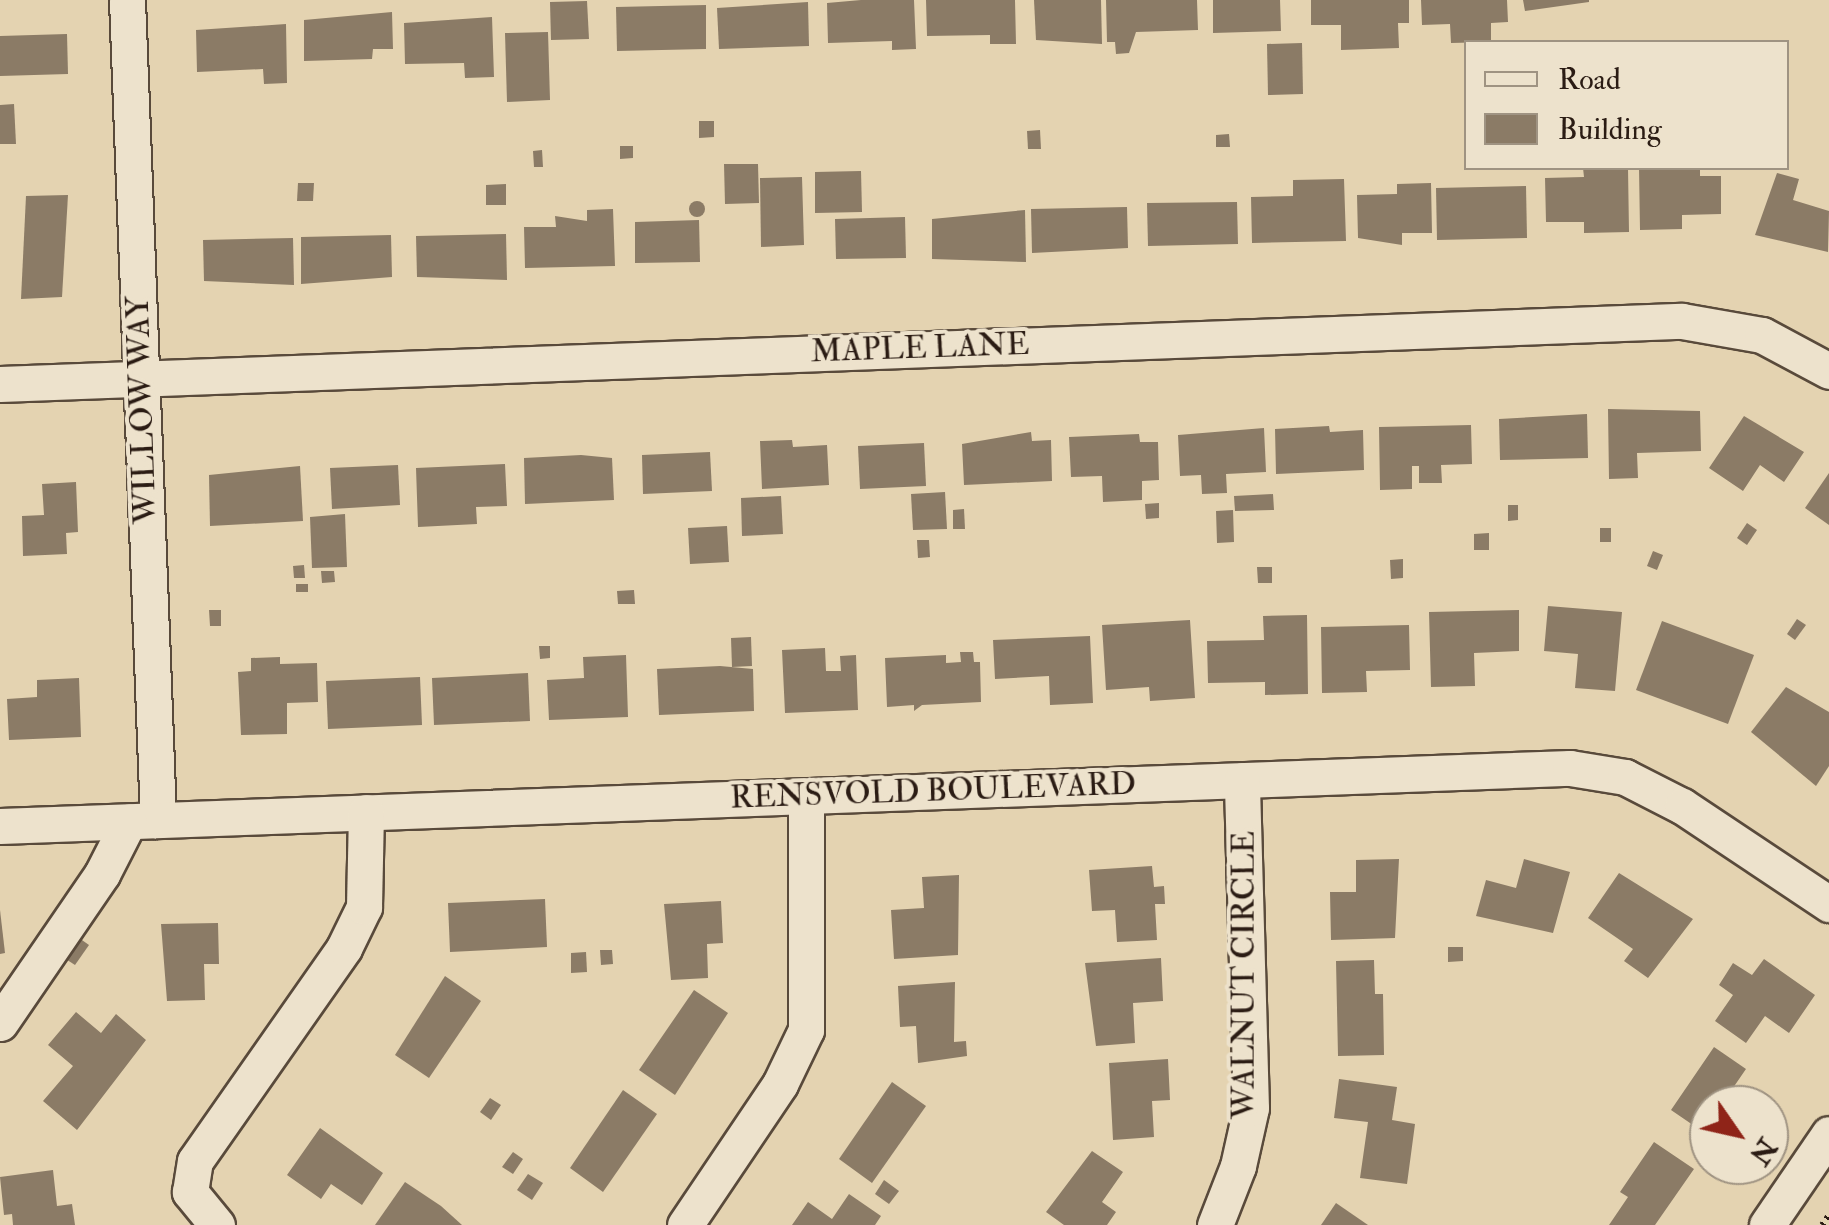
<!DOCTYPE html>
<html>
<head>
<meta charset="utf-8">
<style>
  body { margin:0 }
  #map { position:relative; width:1829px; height:1225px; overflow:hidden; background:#e4d3b1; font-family:"IM FELL Double Pica",serif }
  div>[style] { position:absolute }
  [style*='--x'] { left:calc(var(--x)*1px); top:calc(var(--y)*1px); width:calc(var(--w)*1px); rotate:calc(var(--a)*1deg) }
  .building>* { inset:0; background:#8b7b66 }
  .round { border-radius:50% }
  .path>* { height:6px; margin-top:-3px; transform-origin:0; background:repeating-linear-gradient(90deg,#2b1c14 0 2.5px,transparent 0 7.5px) }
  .roads { filter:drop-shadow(2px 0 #594a3b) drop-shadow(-2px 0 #594a3b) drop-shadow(0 2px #594a3b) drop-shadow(0 -2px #594a3b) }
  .minor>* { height:35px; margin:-17.5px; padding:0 17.5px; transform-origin:17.5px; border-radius:17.5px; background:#ede2cc }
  span { translate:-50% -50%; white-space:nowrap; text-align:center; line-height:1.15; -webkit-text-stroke:8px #ede2cc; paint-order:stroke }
  .street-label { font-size:32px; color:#2b1c14 }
  .legend { position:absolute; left:1464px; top:40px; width:325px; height:130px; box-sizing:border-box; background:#ede2cc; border:2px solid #9f9382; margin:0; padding:12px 18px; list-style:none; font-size:30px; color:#2b1c14 }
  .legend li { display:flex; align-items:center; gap:20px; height:50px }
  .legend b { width:50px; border:2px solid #9f9382 }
  .north { position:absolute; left:1689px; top:1085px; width:100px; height:100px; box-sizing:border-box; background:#ede2cc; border:2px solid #9f9382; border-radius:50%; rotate:124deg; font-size:28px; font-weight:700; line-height:40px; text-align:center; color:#2b1c14 }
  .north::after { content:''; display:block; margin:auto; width:35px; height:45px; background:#8f2418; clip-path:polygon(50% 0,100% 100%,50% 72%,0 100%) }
</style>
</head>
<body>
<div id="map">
  <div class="building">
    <i style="clip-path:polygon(861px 0,914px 0,916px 49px,892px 50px,892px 41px,828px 43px,827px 3px)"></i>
    <i style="clip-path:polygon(926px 0,1015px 0,1016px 44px,990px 44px,990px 35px,927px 36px)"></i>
    <i style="clip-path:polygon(1034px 0,1101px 0,1102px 44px,1036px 40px)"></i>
    <i style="clip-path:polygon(1106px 0,1197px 0,1198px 30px,1136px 32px,1129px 53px,1116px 54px,1115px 42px,1107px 42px)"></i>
    <i style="clip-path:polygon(1213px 0,1280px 0,1281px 31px,1213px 33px)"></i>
    <i style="clip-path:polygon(1311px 0,1409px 0,1409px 23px,1398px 23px,1399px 48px,1341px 50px,1341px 25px,1311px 25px)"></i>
    <i style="clip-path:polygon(1421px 0,1507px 0,1508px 22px,1491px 23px,1491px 42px,1451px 43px,1450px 24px,1422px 25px)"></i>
    <i style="clip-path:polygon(1523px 0,1589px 0,1589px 2px,1525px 11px)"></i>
    <i style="clip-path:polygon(587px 1px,589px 39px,551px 40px,550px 2px)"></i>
    <i style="clip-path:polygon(808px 2px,809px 46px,719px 49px,717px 8px)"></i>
    <i style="clip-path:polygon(706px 5px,706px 49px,617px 51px,616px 7px)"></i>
    <i style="clip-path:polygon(392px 12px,393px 49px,373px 49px,372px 59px,304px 61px,304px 20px)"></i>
    <i style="clip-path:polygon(492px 17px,494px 77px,465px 78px,464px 63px,405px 64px,404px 23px)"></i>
    <i style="clip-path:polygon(286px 24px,287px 83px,264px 84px,263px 69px,197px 72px,196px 30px)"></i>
    <i style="clip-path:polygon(548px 32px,550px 100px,507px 102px,505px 33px)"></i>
    <i style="clip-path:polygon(67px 34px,68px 74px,0 76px,0 36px)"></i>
    <i style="clip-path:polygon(1302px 43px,1303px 94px,1268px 95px,1267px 44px)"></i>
    <i style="clip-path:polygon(14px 104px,16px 144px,0 144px,0 105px)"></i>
    <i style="clip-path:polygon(699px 121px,714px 121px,714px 137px,699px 138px)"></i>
    <i style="clip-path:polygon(1040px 130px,1041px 149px,1028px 149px,1027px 131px)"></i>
    <i style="clip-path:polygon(1229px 134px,1230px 147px,1216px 147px,1216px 135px)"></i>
    <i style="clip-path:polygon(620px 146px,633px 146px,633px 158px,620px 159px)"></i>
    <i style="clip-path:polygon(542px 150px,543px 167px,534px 167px,533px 151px)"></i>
    <i style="clip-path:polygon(724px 164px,758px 164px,759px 203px,725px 204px)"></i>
    <i style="clip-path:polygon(1583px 168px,1628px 168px,1629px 232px,1584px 233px,1584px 222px,1546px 222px,1545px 178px,1584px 177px)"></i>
    <i style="clip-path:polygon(1639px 168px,1700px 168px,1700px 176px,1721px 176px,1721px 214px,1682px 215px,1682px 229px,1640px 230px)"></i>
    <i style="clip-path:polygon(861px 171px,862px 212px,815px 213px,815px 172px)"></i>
    <i style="clip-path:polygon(1777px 173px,1799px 179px,1793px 200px,1829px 211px,1828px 252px,1755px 235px)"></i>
    <i style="clip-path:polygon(802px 177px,804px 245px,761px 247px,760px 178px)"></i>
    <i style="clip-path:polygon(1344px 179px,1346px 241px,1252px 243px,1251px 197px,1293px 196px,1293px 180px)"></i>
    <i style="clip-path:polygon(298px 183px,314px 183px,313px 201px,297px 201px)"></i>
    <i style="clip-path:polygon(1431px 183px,1432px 233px,1402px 233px,1402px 245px,1358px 238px,1357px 195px,1397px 194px,1397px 184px)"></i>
    <i style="clip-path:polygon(506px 184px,506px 205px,486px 205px,486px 185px)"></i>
    <i style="clip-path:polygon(1526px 186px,1527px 238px,1437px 240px,1436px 188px)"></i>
    <i style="clip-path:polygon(68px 195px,62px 297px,21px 299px,26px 196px)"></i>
    <i class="round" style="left:689px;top:201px;width:16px;height:16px"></i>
    <i style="clip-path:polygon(1237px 202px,1238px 244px,1148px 246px,1147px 203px)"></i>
    <i style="clip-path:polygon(1127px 207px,1128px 248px,1032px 253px,1031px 209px)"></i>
    <i style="clip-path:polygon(613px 209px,615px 266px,525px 268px,524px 227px,556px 227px,555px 216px,587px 221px,587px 210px)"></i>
    <i style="clip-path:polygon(1025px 210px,1026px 262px,932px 259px,932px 219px)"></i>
    <i style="clip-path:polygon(905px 217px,906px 258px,836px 259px,835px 219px)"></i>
    <i style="clip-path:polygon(699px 220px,700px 262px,635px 263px,635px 222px)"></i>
    <i style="clip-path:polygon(506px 234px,507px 280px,417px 277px,416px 236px)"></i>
    <i style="clip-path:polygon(391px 235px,392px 277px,301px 284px,301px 237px)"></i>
    <i style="clip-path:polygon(293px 238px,294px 285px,204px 281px,203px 240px)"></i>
    <i style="clip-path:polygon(1608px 409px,1700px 411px,1701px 451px,1637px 453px,1638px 478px,1609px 479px)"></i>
    <i style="clip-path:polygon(1587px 414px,1588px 458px,1500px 460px,1499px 419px)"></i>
    <i style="clip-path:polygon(1744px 416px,1804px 452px,1784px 482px,1760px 465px,1743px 491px,1709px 468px)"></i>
    <i style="clip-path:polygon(1471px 425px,1472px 464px,1441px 465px,1442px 483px,1419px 483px,1419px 466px,1412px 466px,1412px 489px,1380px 490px,1379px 427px)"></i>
    <i style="clip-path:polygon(1329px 426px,1330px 432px,1363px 430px,1364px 470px,1276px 474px,1275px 429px)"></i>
    <i style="clip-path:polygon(1264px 428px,1266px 472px,1226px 474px,1227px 493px,1202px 494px,1201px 475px,1180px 476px,1178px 435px)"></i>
    <i style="clip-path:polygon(1031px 432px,1032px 441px,1051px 440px,1052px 481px,964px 485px,962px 444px)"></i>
    <i style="clip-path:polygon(1139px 434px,1140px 442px,1158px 442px,1159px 480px,1142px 481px,1142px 500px,1103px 502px,1102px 476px,1071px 477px,1069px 437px)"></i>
    <i style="clip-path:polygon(792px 440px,793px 447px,827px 445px,829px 485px,762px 489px,760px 441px)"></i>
    <i style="clip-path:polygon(924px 443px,926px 486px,860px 489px,858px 446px)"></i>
    <i style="clip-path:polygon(710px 452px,712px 491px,643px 494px,642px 455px)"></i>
    <i style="clip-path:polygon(581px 455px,612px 458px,614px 500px,525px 504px,524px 458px)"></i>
    <i style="clip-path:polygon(505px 464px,507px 506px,476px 507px,477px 524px,418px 527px,416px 468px)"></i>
    <i style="clip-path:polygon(398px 465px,400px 505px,332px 509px,330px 468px)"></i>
    <i style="clip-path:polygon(300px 466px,303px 521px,210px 526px,209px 475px)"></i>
    <i style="clip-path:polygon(1829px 473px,1829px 525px,1805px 508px)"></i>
    <i style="clip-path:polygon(76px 482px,78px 532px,66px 533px,67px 554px,23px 556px,22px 516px,44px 515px,42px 484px)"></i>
    <i style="clip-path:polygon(945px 492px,947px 529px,913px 530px,911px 494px)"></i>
    <i style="clip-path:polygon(1273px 494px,1274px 510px,1235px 511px,1234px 496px)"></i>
    <i style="clip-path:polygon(781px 496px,783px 534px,742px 536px,741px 498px)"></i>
    <i style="clip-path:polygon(1159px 503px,1159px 518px,1146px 519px,1145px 504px)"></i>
    <i style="clip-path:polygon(1508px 505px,1518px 505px,1518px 520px,1508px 521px)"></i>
    <i style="clip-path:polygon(964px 509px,965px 529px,953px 529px,953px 510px)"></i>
    <i style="clip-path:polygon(1233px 510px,1234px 542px,1217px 543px,1216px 511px)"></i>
    <i style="clip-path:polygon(345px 514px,347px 567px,312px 568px,310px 517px)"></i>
    <i style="clip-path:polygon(1747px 523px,1757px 530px,1747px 545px,1737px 538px)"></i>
    <i style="clip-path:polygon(727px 526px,729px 562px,690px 564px,688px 528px)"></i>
    <i style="clip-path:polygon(1600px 528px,1611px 528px,1611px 542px,1600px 542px)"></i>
    <i style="clip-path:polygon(1489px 533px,1489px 550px,1474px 550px,1474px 534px)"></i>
    <i style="clip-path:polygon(917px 540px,929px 540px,930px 557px,918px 558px)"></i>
    <i style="clip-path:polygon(1653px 551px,1663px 555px,1657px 570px,1647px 566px)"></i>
    <i style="clip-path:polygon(1403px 559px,1403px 578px,1391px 579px,1390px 560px)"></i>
    <i style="clip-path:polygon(304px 565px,305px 578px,294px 578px,293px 566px)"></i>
    <i style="clip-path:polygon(1257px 567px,1272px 567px,1272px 583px,1258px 583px)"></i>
    <i style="clip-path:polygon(321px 571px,334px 571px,335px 582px,322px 583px)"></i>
    <i style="clip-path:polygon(296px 584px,308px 584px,308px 592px,296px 592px)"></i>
    <i style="clip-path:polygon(634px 590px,635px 604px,618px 604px,617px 591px)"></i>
    <i style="clip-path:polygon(1548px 606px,1622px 612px,1615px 691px,1575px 688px,1578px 654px,1544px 651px)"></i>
    <i style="clip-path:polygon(209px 610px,221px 610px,221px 626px,210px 626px)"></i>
    <i style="clip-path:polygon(1519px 610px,1519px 651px,1474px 653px,1475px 686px,1431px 687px,1429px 612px)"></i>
    <i style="clip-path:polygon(1307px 615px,1308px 694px,1265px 695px,1265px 682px,1208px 683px,1207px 641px,1264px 640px,1263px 616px)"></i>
    <i style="clip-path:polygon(1797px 619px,1806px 625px,1795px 640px,1787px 634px)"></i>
    <i style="clip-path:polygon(1190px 620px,1195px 698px,1150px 701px,1149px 687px,1106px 690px,1102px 625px)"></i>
    <i style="clip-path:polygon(1662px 621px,1754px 655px,1728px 724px,1636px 690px)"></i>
    <i style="clip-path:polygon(1409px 625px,1410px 670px,1366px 671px,1367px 692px,1322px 693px,1321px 627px)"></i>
    <i style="clip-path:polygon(1090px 636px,1093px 703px,1050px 705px,1049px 676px,995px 679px,993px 640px)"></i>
    <i style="clip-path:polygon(751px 637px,752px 666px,732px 667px,731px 638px)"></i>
    <i style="clip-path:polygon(539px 646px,550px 646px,550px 658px,540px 659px)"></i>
    <i style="clip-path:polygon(825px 648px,826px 671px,841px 671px,840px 656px,856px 655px,858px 710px,785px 713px,782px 650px)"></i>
    <i style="clip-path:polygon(960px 652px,973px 652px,974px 662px,980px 662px,981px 702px,922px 705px,914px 711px,914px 705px,887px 707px,885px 658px,946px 655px,946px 663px,961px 662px)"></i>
    <i style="clip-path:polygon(626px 655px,628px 717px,549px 720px,547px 680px,584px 678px,583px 657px)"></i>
    <i style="clip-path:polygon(280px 657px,280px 664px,317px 663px,318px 702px,287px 703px,287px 734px,241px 735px,238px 672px,251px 671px,251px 658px)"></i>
    <i style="clip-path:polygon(720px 666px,753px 669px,754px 711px,659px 715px,657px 669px)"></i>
    <i style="clip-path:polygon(528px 673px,530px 721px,434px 725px,432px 678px)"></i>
    <i style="clip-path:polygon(420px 677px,422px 725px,328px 729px,326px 681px)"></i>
    <i style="clip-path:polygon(79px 678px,81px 737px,9px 740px,7px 699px,37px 697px,37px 680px)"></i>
    <i style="clip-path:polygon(1786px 687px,1829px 712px,1829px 766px,1816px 786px,1751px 732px)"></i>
    <i style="clip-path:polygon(1399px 859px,1395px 938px,1331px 940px,1330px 892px,1356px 892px,1356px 860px)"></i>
    <i style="clip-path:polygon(1524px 859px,1570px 872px,1553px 933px,1476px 916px,1486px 880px,1516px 888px)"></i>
    <i style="clip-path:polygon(1152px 866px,1154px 887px,1164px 886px,1165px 904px,1155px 904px,1157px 940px,1117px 942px,1115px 910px,1092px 911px,1089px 870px)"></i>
    <i style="clip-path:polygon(1619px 873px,1693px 919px,1648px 978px,1624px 961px,1633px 949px,1588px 918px)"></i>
    <i style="clip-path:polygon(959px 875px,958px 955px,894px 959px,891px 910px,924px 908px,922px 877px)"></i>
    <i style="clip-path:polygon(545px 899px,547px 947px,450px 952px,448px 903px)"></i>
    <i style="clip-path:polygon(721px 901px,723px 943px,707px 944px,708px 978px,671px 980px,664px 904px)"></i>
    <i style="clip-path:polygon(0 910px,5px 953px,0 954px)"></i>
    <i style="clip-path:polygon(218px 923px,219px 964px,204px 964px,205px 1000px,167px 1001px,161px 924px)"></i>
    <i style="clip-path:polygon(72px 933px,89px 945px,75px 965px,58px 954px)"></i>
    <i style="clip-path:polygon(1448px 947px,1463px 947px,1463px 961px,1448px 962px)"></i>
    <i style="clip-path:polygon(600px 950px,612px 950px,613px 964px,601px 965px)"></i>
    <i style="clip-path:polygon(586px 952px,587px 972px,571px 973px,571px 953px)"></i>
    <i style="clip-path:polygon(1161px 958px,1163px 1001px,1133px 1003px,1135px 1043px,1096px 1046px,1085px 963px)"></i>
    <i style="clip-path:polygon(1764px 959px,1815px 995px,1789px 1033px,1765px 1016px,1746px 1043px,1715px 1021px,1733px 995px,1719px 985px,1733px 963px,1752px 975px)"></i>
    <i style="clip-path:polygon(1374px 960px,1375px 994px,1383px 994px,1384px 1055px,1338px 1056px,1336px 961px)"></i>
    <i style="clip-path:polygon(445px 976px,481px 1001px,429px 1078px,395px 1055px)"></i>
    <i style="clip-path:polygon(955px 982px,954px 1042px,966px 1041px,967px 1056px,918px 1063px,916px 1026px,900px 1027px,898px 986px)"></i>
    <i style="clip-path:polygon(694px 990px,728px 1013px,675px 1095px,639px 1070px)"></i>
    <i style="clip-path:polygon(76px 1012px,101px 1033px,116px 1014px,146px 1040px,77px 1130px,43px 1101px,73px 1066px,48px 1045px)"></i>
    <i style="clip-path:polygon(1714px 1047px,1746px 1069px,1726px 1098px,1736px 1105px,1709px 1105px,1709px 1136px,1671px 1110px)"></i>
    <i style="clip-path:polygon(1168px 1059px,1170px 1100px,1152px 1101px,1154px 1137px,1113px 1140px,1109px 1063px)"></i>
    <i style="clip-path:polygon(1339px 1079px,1397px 1087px,1392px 1120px,1415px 1124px,1407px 1184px,1360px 1178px,1368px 1122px,1334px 1118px)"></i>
    <i style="clip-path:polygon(892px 1082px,926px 1106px,872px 1183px,839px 1159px)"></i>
    <i style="clip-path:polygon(623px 1090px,657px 1114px,603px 1192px,570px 1168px)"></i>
    <i style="clip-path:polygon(490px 1098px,501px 1105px,491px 1120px,480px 1112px)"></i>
    <i style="clip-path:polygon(320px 1128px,383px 1173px,362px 1205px,331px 1184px,321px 1199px,287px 1175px)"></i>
    <i style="clip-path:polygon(1654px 1142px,1694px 1169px,1655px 1225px,1609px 1225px,1628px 1197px,1620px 1192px)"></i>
    <i style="clip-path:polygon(1092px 1151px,1123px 1172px,1102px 1202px,1116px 1212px,1107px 1225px,1064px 1225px,1046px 1212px)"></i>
    <i style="clip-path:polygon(513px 1152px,523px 1159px,513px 1174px,502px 1167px)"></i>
    <i style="clip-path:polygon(53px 1170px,57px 1206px,72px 1204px,75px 1225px,13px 1225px,12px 1214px,4px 1215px,0 1177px)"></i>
    <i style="clip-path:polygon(528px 1174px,543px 1183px,532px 1200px,517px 1190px)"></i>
    <i style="clip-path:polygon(884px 1180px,899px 1191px,889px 1204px,875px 1194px)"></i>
    <i style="clip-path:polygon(405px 1182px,441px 1206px,462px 1225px,375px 1225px)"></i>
    <i style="clip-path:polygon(849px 1194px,881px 1216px,875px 1225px,792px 1225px,808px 1202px,832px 1219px)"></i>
    <i style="clip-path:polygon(1336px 1203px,1368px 1225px,1321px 1225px)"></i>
  </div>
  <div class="path">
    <i style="--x:1822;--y:1225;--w:12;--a:-55"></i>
  </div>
  <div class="roads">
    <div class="minor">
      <i style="--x:127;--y:0;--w:821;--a:87.83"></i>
      <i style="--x:0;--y:384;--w:1683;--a:-2.15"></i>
      <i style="--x:1682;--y:321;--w:81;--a:9.9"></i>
      <i style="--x:1762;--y:335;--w:76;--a:28.2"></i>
      <i style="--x:0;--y:826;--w:1571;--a:-2.12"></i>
      <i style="--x:1570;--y:768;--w:56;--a:9.3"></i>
      <i style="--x:1625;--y:777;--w:64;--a:27"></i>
      <i style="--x:1682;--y:806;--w:177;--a:33.7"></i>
      <i style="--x:0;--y:1023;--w:181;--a:-55.6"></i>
      <i style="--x:102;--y:874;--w:59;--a:-63"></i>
      <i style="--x:217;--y:1225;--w:43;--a:-129.3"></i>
      <i style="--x:190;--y:1192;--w:31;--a:-81"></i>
      <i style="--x:195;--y:1161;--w:260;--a:-55"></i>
      <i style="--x:344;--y:948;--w:46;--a:-64"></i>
      <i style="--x:364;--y:907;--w:95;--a:-88.8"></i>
      <i style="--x:685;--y:1225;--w:170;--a:-56"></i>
      <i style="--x:780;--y:1084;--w:60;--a:-64.3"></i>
      <i style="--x:806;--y:1030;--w:234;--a:-90"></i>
      <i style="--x:1215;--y:1225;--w:63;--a:-68.7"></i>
      <i style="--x:1238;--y:1166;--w:59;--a:-77.4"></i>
      <i style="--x:1251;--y:1108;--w:328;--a:-91.6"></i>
      <i style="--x:1767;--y:1225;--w:110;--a:-55.7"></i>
    </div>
  </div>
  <div class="street-label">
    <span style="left:920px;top:348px;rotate:-2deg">MAPLE LANE</span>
    <span style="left:142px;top:410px;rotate:-92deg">WILLOW WAY</span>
    <span style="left:933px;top:791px;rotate:-2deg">RENSVOLD BOULEVARD</span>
    <span style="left:1244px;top:975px;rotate:-90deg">WALNUT CIRCLE</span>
  </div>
  <ul class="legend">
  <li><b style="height:12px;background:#ede2cc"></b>Road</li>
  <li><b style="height:28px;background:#8b7b66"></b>Building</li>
  </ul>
  <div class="north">N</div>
</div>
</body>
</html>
